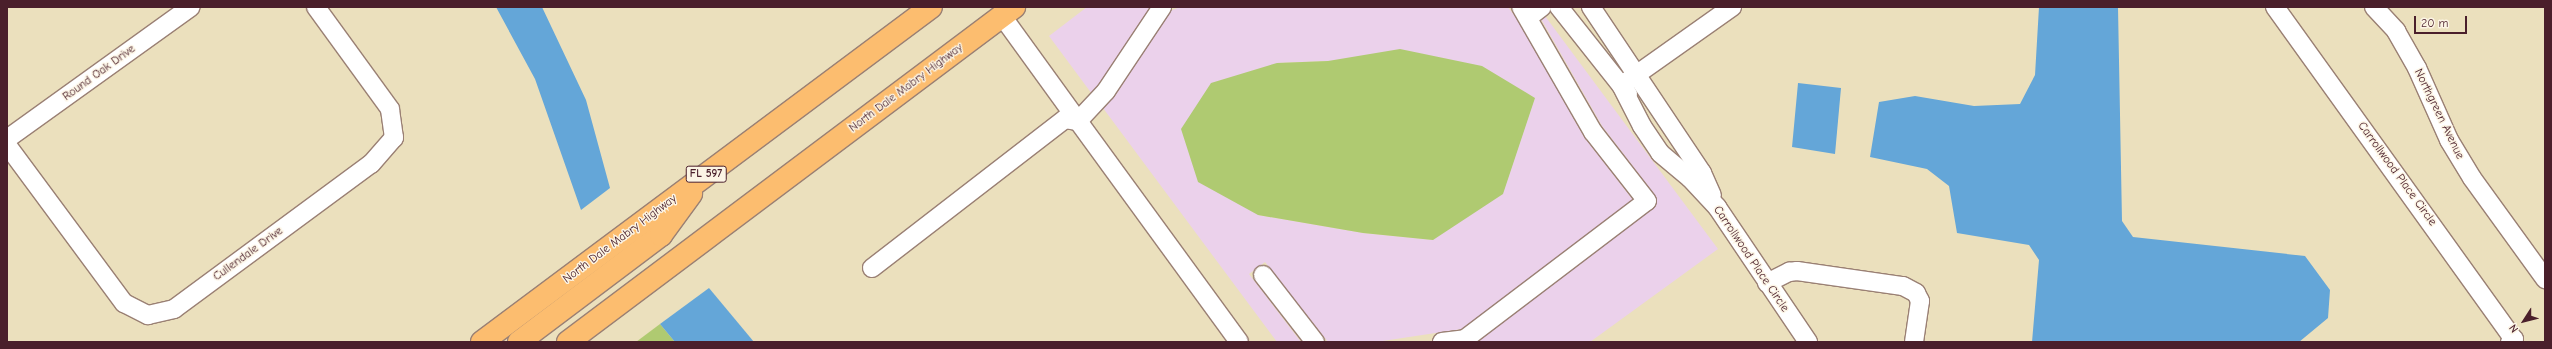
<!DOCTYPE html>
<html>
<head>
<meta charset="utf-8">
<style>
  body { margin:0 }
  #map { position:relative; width:2552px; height:349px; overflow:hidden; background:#ebe0bd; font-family:"Comic Neue",sans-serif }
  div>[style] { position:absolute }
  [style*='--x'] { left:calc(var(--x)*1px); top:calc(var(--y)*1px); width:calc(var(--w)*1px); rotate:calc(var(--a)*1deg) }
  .built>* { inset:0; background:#ebd1eb }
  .green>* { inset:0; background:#afca71 }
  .water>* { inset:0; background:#64a6d8 }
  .roads { filter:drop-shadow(1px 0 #9a8074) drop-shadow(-1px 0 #9a8074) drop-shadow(0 1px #9a8074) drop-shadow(0 -1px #9a8074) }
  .minor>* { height:18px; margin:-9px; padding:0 9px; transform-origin:9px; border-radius:9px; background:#fff }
  .major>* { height:22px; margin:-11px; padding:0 11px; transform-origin:11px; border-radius:11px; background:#fcbd6f }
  span { translate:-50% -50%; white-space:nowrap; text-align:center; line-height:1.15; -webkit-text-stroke:3px #fcf5e5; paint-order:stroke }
  .shield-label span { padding:1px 3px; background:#fcf5e5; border:1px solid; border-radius:3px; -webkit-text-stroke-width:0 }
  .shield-label { font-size:11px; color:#4a1f2b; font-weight:700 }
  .street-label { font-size:12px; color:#4a1f2b }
  .frame { position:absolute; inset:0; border:8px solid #4a1f2b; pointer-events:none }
  .north { position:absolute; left:2504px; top:301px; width:40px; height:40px; -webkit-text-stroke:3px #fcf5e5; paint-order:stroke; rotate:234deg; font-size:11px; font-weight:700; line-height:16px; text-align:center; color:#4a1f2b }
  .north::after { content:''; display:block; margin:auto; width:14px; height:18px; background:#4a1f2b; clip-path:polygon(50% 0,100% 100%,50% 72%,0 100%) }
  .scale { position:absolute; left:2414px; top:16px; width:53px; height:18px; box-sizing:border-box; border:2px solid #4a1f2b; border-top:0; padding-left:5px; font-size:12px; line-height:14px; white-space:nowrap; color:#4a1f2b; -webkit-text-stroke:3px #fcf5e5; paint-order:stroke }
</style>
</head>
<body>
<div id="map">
  <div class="built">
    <i style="clip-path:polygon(1087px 7px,1151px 7px,1092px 94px,1049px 36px)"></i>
    <i style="clip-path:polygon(evenodd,1180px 7px,1508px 7px,1520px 23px,1584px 137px,1633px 200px,1462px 329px,1376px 342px,1328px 342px,1265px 262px,1249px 274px,1301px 342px,1277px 342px,1103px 108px,1115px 96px,1170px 11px,1180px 7px,1328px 61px,1433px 240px,1363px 233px,1258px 215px,1277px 63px,1328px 61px)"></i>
    <i style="clip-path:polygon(1545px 16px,1718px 249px,1590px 342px,1476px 342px,1652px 208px,1655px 195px,1602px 126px,1541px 19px)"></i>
  </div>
  <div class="green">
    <i style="clip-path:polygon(1400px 49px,1482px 66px,1535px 98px,1503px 194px,1433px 240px,1363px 233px,1258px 215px,1198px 182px,1181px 129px,1211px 83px,1277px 63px,1328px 61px)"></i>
    <i style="clip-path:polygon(660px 324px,675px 342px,636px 342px)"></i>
  </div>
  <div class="water">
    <i style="clip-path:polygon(496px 7px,542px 7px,586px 100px,610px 188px,581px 210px,535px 79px)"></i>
    <i style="clip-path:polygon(2039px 7px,2118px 7px,2122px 221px,2133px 237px,2305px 256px,2330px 290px,2328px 318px,2299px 342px,2032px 342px,2039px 260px,2029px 245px,1957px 233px,1949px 186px,1927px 169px,1870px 157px,1879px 102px,1915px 96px,1974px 106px,2020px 104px,2035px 75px)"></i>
    <i style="clip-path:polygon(1798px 83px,1841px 88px,1835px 154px,1792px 147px)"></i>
    <i style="clip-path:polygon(709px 288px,754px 342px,675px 342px,660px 324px)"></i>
  </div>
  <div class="roads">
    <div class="minor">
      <i style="--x:1559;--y:7;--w:111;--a:51.6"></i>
      <i style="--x:1591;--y:7;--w:200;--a:56.2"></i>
      <i style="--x:1702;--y:173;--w:24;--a:66"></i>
      <i style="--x:2275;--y:7;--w:409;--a:54.3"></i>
      <i style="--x:2514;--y:339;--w:5;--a:143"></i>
      <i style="--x:2374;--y:7;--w:33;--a:47"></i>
      <i style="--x:2396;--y:31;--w:43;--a:60.4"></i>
      <i style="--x:2417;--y:68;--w:79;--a:66"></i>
      <i style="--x:2449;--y:140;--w:44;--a:58.8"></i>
      <i style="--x:2472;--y:178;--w:125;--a:54.1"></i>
      <i style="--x:1002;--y:16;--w:130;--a:54.1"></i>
      <i style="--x:1078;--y:121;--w:41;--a:-47"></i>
      <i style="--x:1106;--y:91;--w:101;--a:-56.3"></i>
      <i style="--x:1529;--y:17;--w:16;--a:-38"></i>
      <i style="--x:1626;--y:82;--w:130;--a:-35.3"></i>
      <i style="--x:1621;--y:85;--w:46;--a:62.9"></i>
      <i style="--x:1642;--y:126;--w:32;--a:56"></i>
      <i style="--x:1660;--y:153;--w:39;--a:40"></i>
      <i style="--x:1690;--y:178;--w:40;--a:47"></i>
      <i style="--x:1717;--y:207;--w:163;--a:56"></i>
      <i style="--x:7;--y:139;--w:226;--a:-35.7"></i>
      <i style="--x:7;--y:145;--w:197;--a:53.5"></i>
      <i style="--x:124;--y:303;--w:27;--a:27"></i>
      <i style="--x:148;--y:315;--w:27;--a:-13"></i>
      <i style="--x:174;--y:309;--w:245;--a:-36.4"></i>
      <i style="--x:371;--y:164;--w:35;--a:-49"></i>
      <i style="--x:394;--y:138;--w:29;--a:-98"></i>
      <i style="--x:390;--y:109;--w:126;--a:-126"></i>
      <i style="--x:872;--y:268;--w:244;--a:-37.7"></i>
      <i style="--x:1065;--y:119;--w:13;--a:9"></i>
      <i style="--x:1078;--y:121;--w:273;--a:53.9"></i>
      <i style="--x:1263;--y:275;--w:85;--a:52.2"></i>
      <i style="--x:1767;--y:283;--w:25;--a:-27"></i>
      <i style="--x:1789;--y:272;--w:8;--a:-7"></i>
      <i style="--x:1797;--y:271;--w:107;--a:8.1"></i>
      <i style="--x:1903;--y:286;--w:15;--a:28"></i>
      <i style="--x:1916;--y:293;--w:9;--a:63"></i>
      <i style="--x:1920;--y:301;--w:41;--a:98.3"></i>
      <i style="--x:1442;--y:342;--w:23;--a:-7"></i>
      <i style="--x:1465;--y:339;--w:228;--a:-37.2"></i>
      <i style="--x:1647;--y:201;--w:88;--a:-128"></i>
      <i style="--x:1593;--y:132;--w:144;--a:-119.9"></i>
    </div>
    <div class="major">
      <i style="--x:482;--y:342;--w:560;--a:-36.73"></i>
      <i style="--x:519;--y:342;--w:178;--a:-37"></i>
      <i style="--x:661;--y:235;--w:51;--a:-53.8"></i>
      <i style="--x:568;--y:342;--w:558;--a:-36.91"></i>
    </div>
  </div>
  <div class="shield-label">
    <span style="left:706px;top:174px">FL 597</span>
  </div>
  <div class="street-label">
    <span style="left:99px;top:73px;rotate:-36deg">Round Oak Drive</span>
    <span style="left:906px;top:88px;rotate:-37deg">North Dale Mabry Highway</span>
    <span style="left:2439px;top:114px;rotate:64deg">Northgreen Avenue</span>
    <span style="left:2397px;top:174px;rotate:54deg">Carrollwood Place Circle</span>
    <span style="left:620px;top:239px;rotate:-37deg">North Dale Mabry Highway</span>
    <span style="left:248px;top:254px;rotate:-36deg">Cullendale Drive</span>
    <span style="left:1751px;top:259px;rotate:56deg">Carrollwood Place Circle</span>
  </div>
  <div class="frame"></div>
  <div class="north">N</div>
  <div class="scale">20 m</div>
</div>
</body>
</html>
